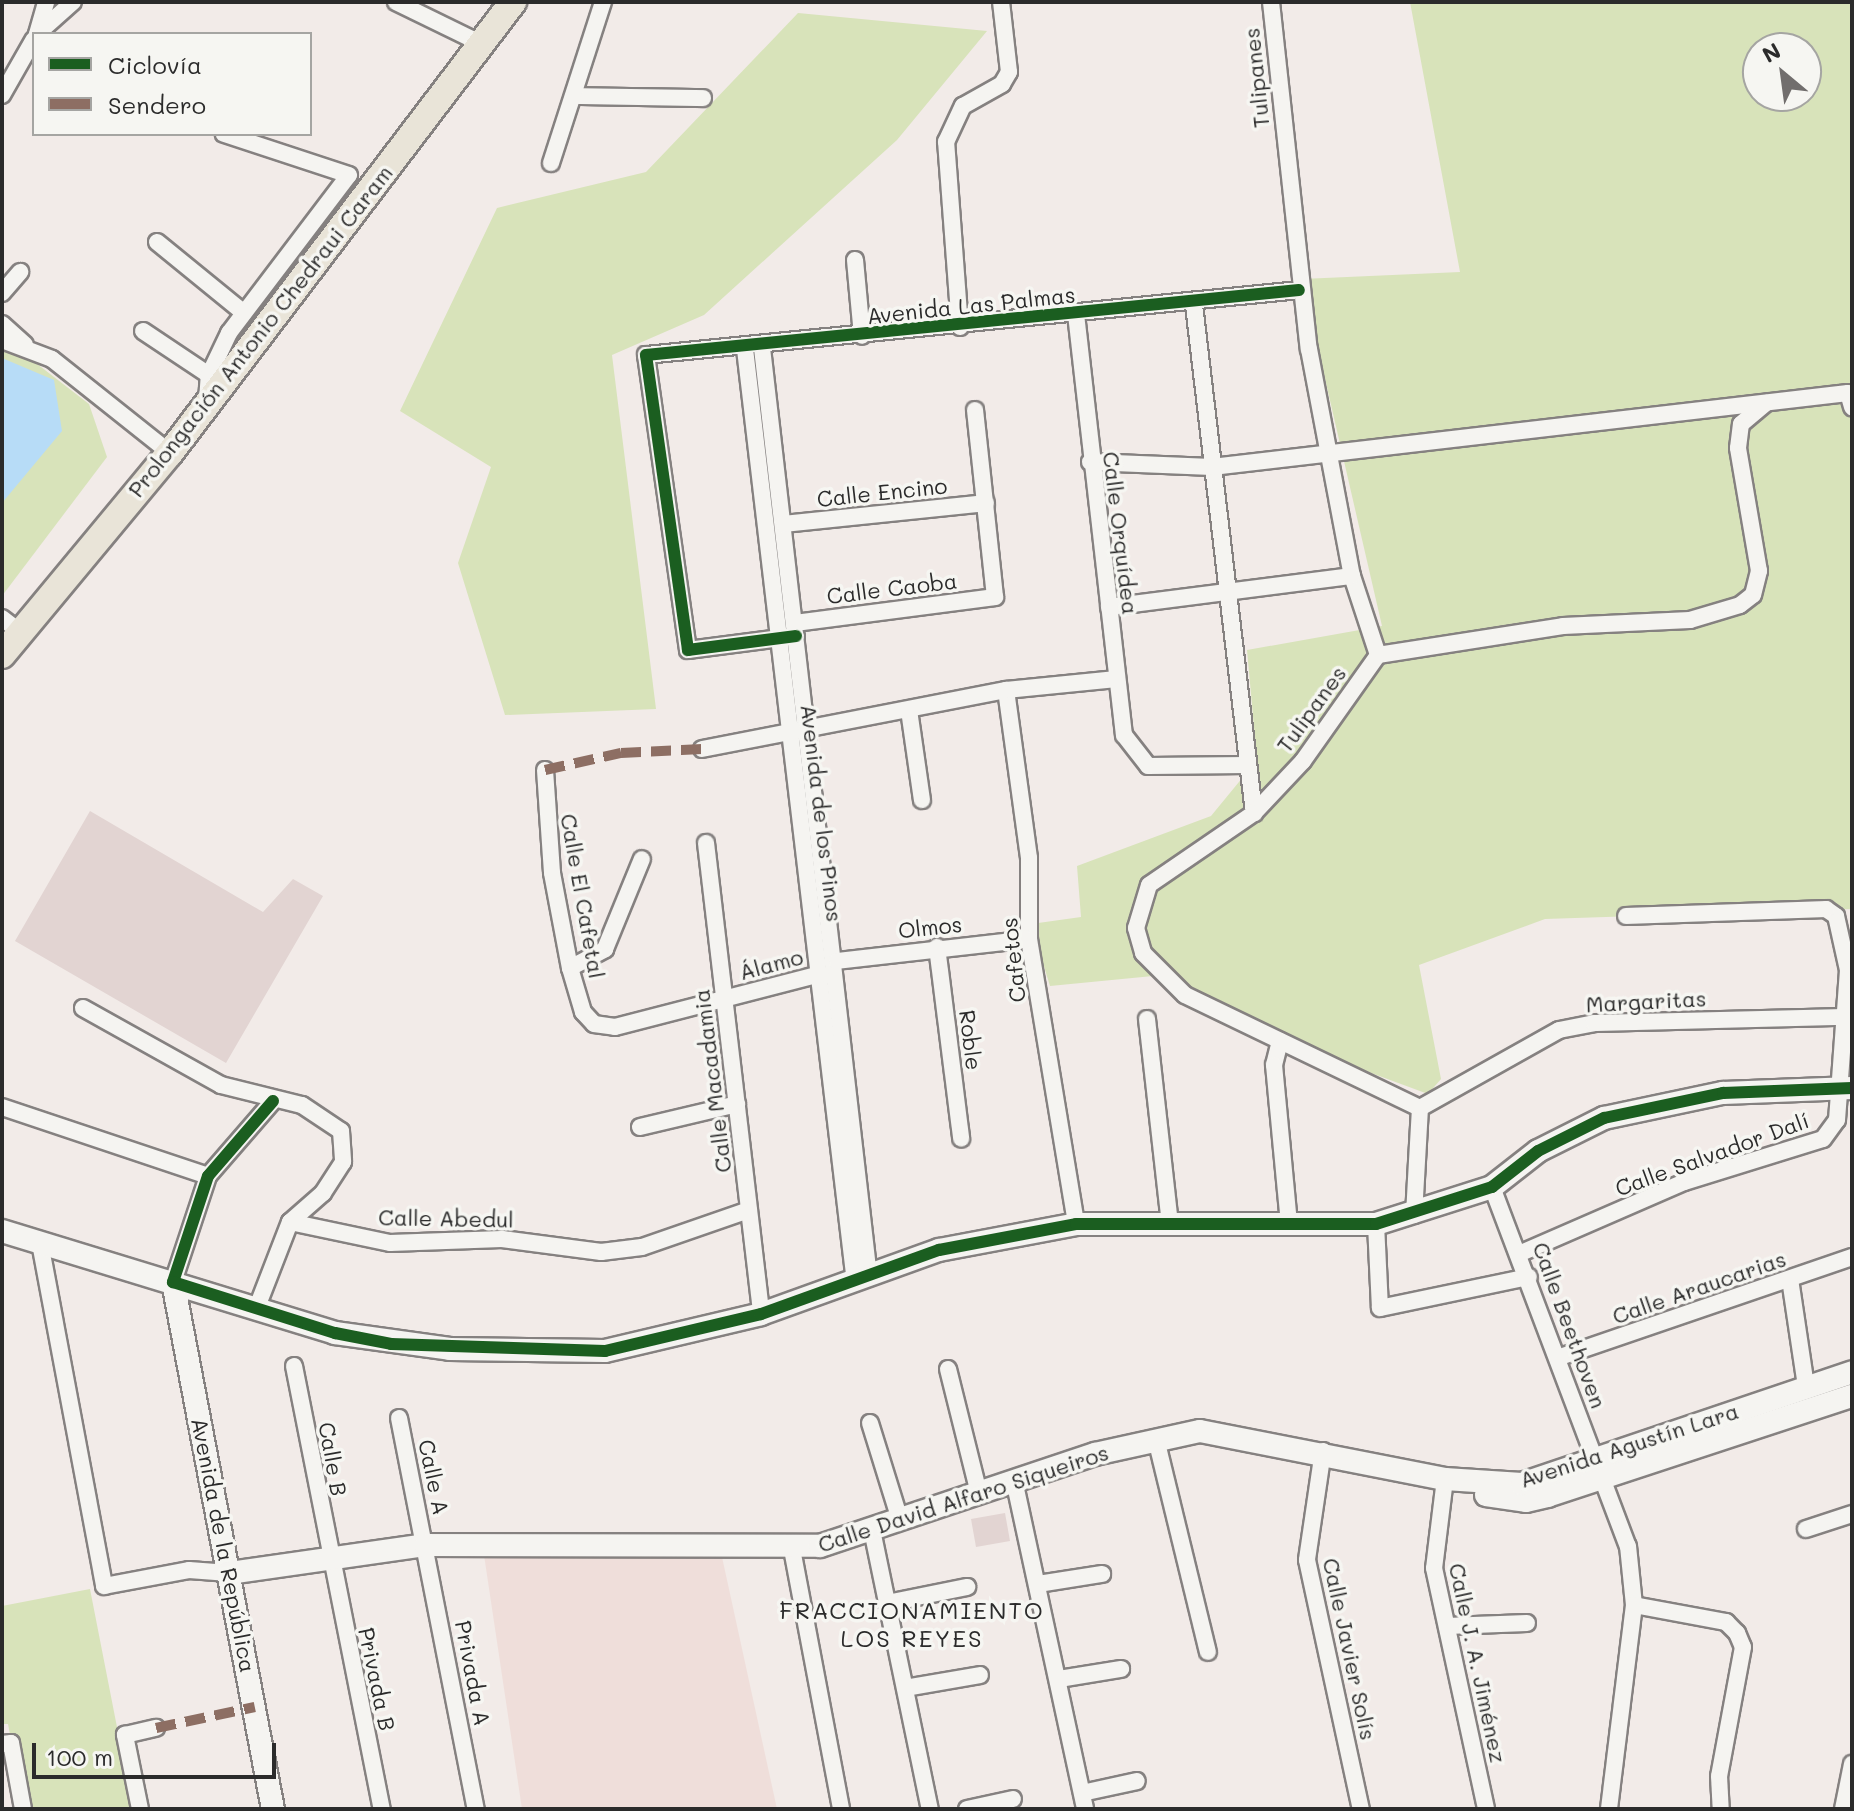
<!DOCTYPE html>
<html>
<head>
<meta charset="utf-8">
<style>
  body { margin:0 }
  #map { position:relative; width:1854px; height:1811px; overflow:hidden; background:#f2ebe8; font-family:Mali,sans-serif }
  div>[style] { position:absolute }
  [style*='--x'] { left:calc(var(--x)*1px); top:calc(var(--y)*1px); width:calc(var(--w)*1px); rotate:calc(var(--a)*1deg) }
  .built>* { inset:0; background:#efdeda }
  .green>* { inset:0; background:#d8e3ba }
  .water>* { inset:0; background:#b7dcf7 }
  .building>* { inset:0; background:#e2d4d2 }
  .roads { filter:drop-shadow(2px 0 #858180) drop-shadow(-2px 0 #858180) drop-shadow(0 2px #858180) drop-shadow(0 -2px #858180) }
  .street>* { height:16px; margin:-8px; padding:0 8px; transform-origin:8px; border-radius:8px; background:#f5f4f1 }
  .secondary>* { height:22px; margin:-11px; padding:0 11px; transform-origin:11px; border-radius:11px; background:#f5f4f1 }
  .primary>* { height:26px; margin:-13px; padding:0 13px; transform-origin:13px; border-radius:13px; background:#e9e4d8 }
  .quiet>* { height:10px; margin-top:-5px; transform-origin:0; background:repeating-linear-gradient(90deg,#8d6e63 0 20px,transparent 0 30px) }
  .cycleway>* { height:12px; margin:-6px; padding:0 6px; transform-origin:6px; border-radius:6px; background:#1b5e20 }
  span { translate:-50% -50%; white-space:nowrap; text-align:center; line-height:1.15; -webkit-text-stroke:7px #f6f6f2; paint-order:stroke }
  .street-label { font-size:22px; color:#2b2b2b }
  .neighbourhood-label { font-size:24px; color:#2b2b2b; letter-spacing:2px }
  .frame { position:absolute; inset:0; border:4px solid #2b2b2b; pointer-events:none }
  .legend { position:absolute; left:32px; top:32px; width:280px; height:104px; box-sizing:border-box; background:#f6f6f2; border:2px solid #a5a5a2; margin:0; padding:10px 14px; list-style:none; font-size:24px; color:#2b2b2b }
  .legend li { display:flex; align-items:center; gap:16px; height:40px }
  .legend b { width:40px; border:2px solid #a5a5a2 }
  .north { position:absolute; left:1742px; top:32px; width:80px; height:80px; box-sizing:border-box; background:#f6f6f2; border:2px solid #a5a5a2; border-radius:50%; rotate:331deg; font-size:22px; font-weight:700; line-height:32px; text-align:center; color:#2b2b2b }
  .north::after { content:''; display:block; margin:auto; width:28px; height:36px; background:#716e6d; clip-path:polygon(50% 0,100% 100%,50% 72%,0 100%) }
  .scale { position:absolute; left:32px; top:1743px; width:244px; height:36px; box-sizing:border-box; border:4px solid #2b2b2b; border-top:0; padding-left:10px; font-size:24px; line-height:28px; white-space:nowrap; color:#2b2b2b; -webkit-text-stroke:6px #f6f6f2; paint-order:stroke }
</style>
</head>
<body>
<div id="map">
  <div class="built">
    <i style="clip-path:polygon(484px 1555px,722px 1557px,777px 1809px,522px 1809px)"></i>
  </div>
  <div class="green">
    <i style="clip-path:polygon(evenodd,1410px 2px,1852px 2px,1852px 909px,1545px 919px,1419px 965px,1441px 1079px,1428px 1094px,1290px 1043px,1153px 976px,1050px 986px,1031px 924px,1081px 917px,1077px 866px,1211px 816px,1257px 760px,1247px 650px,1382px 626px,1302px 279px,1460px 272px,1410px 2px,1758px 48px,1806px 48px,1806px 96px,1758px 96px,1758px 48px)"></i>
    <i style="clip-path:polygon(798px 13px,987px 31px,897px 140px,704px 315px,612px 355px,656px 709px,505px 715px,458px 563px,491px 467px,400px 411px,497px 208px,646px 172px)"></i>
    <i style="clip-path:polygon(2px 348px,19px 350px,89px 404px,107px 457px,2px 596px)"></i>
    <i style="clip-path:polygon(90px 1589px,133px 1809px,24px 1809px,8px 1724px,2px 1724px,2px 1606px)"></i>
  </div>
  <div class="water">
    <i style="clip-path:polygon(2px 358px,54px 380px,62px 431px,2px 503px)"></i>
  </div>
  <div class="building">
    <i style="clip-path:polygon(90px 811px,263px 912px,293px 879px,323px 896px,226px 1063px,15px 941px)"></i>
    <i style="clip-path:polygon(1005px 1513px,1010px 1541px,976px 1547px,971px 1519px)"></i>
  </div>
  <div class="roads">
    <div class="street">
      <i style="--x:396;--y:2;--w:96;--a:26"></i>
      <i style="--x:1271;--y:2;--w:349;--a:83.8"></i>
      <i style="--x:1309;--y:349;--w:231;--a:79.3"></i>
      <i style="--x:1352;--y:576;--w:83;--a:71.8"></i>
      <i style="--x:37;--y:34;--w:48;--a:-41.6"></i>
      <i style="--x:37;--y:34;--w:33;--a:-74"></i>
      <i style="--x:2;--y:95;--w:64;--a:-60.3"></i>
      <i style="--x:574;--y:96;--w:129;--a:0.9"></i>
      <i style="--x:551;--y:163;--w:169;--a:-72.1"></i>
      <i style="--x:157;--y:242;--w:112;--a:39.2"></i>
      <i style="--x:855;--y:260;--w:76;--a:84.7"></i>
      <i style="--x:2;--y:293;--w:28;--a:-49"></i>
      <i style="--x:1194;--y:305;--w:512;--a:83.26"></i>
      <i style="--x:1076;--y:314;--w:424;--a:83.5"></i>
      <i style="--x:1124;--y:735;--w:39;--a:52"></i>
      <i style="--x:1148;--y:766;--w:99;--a:-0.6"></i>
      <i style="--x:2;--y:324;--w:31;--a:42"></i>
      <i style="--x:960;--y:327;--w:186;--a:-94.3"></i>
      <i style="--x:946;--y:142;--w:40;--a:-65"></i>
      <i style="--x:963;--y:106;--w:45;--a:-29.4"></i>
      <i style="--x:1002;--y:84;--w:14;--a:-60"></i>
      <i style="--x:1009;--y:72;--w:70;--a:-96.5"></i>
      <i style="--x:143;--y:331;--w:79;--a:33.7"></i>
      <i style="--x:2;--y:340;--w:53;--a:20.8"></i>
      <i style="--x:52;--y:359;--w:151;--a:38.5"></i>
      <i style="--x:762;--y:348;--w:935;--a:83.43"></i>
      <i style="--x:745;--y:349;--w:939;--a:83.28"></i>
      <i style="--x:207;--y:401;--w:26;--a:-86"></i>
      <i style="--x:209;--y:375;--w:47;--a:-64.5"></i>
      <i style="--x:229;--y:333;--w:198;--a:-52.8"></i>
      <i style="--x:349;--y:175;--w:132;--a:-161.8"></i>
      <i style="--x:1090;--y:462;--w:122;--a:2.3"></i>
      <i style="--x:1212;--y:467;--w:640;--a:-6.64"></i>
      <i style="--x:1848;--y:393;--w:15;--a:74"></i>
      <i style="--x:784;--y:524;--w:203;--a:-5.9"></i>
      <i style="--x:1109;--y:607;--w:245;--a:-7.3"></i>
      <i style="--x:2;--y:618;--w:23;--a:38"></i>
      <i style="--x:795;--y:623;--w:202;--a:-7.4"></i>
      <i style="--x:995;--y:597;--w:188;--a:-96.1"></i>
      <i style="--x:796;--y:636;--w:109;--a:172.6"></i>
      <i style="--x:688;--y:650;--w:298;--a:-98.1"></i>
      <i style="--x:646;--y:355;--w:656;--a:-5.68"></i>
      <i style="--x:1378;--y:655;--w:130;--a:125.3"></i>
      <i style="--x:1303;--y:761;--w:71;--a:133.3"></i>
      <i style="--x:1254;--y:813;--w:127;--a:145.6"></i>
      <i style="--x:1149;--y:885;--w:45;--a:106.8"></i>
      <i style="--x:1136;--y:928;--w:26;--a:74"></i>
      <i style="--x:1143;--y:953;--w:59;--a:45"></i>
      <i style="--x:1185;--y:995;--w:261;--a:25.7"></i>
      <i style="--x:1378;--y:655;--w:187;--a:-8.9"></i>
      <i style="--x:1563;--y:626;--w:127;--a:-2.7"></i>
      <i style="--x:1690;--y:620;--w:52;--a:-16.7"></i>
      <i style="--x:1740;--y:605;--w:16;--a:-38"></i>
      <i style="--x:1753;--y:595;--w:25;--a:-76"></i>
      <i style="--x:1759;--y:571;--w:125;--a:-99.7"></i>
      <i style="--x:1738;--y:448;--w:24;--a:-83"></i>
      <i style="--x:1741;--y:424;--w:33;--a:-40"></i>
      <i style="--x:1006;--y:690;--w:170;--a:82.2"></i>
      <i style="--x:1029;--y:858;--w:81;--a:90"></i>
      <i style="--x:1029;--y:939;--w:289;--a:80.6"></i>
      <i style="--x:909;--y:710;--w:91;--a:81.8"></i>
      <i style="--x:702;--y:749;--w:310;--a:-11"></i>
      <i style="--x:1006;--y:690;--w:111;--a:-5.7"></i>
      <i style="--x:545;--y:770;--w:103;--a:86.1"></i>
      <i style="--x:552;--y:873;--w:97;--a:79.3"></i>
      <i style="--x:570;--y:968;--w:46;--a:73.5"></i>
      <i style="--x:583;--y:1012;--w:16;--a:47"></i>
      <i style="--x:594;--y:1024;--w:21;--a:8"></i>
      <i style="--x:615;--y:1027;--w:212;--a:-14.5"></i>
      <i style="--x:706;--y:843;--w:474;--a:83.3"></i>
      <i style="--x:937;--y:947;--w:193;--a:82.8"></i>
      <i style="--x:837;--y:961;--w:193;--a:-6.5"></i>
      <i style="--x:570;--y:968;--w:40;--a:-28"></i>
      <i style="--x:605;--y:949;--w:97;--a:-67.7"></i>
      <i style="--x:83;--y:1008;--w:158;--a:29.2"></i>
      <i style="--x:221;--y:1085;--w:83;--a:13.9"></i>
      <i style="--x:302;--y:1105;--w:47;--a:33.7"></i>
      <i style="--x:341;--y:1131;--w:31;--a:86"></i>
      <i style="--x:343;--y:1162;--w:37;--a:123"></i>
      <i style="--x:323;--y:1193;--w:44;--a:138.7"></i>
      <i style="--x:290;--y:1222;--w:91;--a:111.2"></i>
      <i style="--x:1147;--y:1019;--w:205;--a:83.6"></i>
      <i style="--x:1280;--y:1041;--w:25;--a:104"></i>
      <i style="--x:1274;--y:1065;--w:161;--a:84.6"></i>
      <i style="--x:2;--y:1107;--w:217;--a:18.5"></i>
      <i style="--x:1420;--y:1108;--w:159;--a:-29.3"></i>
      <i style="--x:1559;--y:1030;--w:36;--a:-11"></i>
      <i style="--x:1594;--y:1023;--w:253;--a:-1.4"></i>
      <i style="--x:640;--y:1127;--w:100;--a:-13.3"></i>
      <i style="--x:1492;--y:1187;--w:384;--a:69.3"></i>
      <i style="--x:1628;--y:1546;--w:59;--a:84.2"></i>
      <i style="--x:1634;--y:1605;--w:206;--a:97"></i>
      <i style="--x:1414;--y:1215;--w:107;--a:-86.8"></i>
      <i style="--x:290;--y:1222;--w:102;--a:11.9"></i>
      <i style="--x:390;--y:1243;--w:112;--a:-2"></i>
      <i style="--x:502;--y:1239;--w:100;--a:7.5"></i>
      <i style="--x:601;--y:1252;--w:41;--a:-7"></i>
      <i style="--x:642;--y:1247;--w:113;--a:-19.1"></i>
      <i style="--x:1376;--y:1224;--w:84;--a:87.3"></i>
      <i style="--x:1380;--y:1308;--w:152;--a:-11.8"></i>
      <i style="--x:40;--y:1243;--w:349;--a:79.4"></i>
      <i style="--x:104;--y:1586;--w:86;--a:-10.7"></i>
      <i style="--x:189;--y:1570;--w:40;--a:4.3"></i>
      <i style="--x:1521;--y:1253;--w:178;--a:-23.5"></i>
      <i style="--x:1684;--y:1182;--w:145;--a:-17.2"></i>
      <i style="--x:1823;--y:1139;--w:24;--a:-54"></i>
      <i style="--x:1837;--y:1120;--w:150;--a:-85.8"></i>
      <i style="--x:1848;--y:970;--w:55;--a:-102.5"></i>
      <i style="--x:1836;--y:916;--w:12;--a:-145"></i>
      <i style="--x:1826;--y:909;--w:200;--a:178"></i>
      <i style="--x:1790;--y:1279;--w:108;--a:81.5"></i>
      <i style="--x:173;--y:1282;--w:112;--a:-71.7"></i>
      <i style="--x:208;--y:1176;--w:99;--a:-49.1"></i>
      <i style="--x:1560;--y:1357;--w:309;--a:-18.9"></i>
      <i style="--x:294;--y:1366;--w:452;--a:78.8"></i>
      <i style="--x:948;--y:1369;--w:128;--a:76"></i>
      <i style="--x:399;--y:1418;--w:399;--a:78.9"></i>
      <i style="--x:870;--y:1423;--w:102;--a:72.8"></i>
      <i style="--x:1156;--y:1439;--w:219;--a:76.3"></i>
      <i style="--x:1323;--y:1451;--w:110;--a:98.4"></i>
      <i style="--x:1307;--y:1560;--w:255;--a:77.8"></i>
      <i style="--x:1445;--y:1479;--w:90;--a:97"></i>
      <i style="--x:1434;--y:1568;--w:247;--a:77.8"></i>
      <i style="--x:1014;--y:1480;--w:337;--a:77.8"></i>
      <i style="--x:1806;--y:1529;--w:48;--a:-18.1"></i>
      <i style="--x:872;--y:1530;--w:285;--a:78.3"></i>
      <i style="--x:792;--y:1549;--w:265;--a:79.3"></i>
      <i style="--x:1038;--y:1584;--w:65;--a:-8.9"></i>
      <i style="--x:887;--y:1603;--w:82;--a:-11.3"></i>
      <i style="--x:1634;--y:1605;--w:94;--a:10.5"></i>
      <i style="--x:1726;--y:1622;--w:16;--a:45"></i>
      <i style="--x:1737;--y:1633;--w:15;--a:67"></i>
      <i style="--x:1743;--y:1647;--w:131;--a:100.5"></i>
      <i style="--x:1719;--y:1776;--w:33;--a:87"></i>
      <i style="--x:1447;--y:1626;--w:80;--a:-2.1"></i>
      <i style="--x:1059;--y:1679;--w:63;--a:-9.2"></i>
      <i style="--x:905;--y:1688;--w:76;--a:-9.8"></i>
      <i style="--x:2;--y:1744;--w:9;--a:-6"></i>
      <i style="--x:11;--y:1743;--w:67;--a:79.7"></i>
      <i style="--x:1082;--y:1793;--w:56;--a:-12.3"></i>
      <i style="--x:140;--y:1809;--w:76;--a:-101.5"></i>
      <i style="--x:125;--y:1735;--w:32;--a:-13"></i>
      <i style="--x:967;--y:1809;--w:47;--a:-12.3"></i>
      <i style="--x:1843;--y:1809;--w:46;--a:-78.7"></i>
    </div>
    <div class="secondary">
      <i style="--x:2;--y:1231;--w:348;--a:17"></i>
      <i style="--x:335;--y:1333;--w:116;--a:7.9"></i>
      <i style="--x:450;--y:1349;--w:155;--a:0.7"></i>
      <i style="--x:605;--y:1351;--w:160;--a:-13.3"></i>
      <i style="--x:761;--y:1314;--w:189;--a:-19.8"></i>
      <i style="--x:939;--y:1250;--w:139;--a:-10.7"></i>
      <i style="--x:1076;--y:1224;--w:300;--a:0"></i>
      <i style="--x:1376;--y:1224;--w:122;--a:-17.7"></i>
      <i style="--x:1492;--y:1187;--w:58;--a:-38"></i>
      <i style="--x:1538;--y:1151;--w:74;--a:-26.6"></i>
      <i style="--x:1604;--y:1118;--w:122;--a:-11.9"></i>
      <i style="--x:1723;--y:1093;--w:129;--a:-2.2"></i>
      <i style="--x:173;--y:1282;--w:536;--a:79.26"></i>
      <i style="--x:1486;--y:1495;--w:40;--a:8.5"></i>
      <i style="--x:1526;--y:1501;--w:22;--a:-13"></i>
      <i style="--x:1547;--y:1496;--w:321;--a:-18.2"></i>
      <i style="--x:229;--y:1573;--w:199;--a:-8.1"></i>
      <i style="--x:426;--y:1545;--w:394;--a:0.1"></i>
      <i style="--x:820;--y:1546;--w:290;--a:-18.5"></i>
      <i style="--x:1095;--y:1454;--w:107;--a:-12.4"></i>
      <i style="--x:1200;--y:1431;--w:250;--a:11.1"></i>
      <i style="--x:1445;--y:1479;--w:77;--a:3.7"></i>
      <i style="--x:1522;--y:1484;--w:348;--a:-18.7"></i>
    </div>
    <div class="primary">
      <i style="--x:2;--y:655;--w:263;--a:-50.3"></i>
      <i style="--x:170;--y:453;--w:567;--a:-52.75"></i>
    </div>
  </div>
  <div class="quiet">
    <i style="--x:545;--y:770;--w:78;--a:-12.6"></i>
    <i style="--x:621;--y:753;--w:81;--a:-2.8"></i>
    <i style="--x:156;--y:1728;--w:101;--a:-12"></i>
  </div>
  <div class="cycleway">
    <i style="--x:796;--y:636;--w:109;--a:172.6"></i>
    <i style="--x:688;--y:650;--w:298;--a:-98.1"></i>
    <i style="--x:646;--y:355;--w:656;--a:-5.68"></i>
    <i style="--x:273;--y:1101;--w:99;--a:130.9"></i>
    <i style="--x:208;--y:1176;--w:112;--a:108.3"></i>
    <i style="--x:173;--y:1282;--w:170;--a:17.5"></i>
    <i style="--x:335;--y:1333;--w:57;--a:11.1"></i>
    <i style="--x:391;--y:1344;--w:214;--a:1.9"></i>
    <i style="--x:605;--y:1351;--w:160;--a:-13.3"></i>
    <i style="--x:761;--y:1314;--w:189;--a:-19.8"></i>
    <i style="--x:939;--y:1250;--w:139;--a:-10.7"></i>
    <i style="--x:1076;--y:1224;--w:300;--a:0"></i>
    <i style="--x:1376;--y:1224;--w:122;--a:-17.7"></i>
    <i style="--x:1492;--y:1187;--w:58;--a:-38"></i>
    <i style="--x:1538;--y:1151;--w:74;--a:-26.6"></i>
    <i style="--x:1604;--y:1118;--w:122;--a:-11.9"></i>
    <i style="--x:1723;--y:1093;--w:129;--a:-2.2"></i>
  </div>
  <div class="street-label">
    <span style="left:1256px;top:78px;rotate:-96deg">Tulipanes</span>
    <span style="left:971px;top:305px;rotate:-6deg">Avenida Las Palmas</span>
    <span style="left:260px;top:331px;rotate:-52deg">Prolongación Antonio Chedraui Caram</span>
    <span style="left:882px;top:492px;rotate:-6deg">Calle Encino</span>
    <span style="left:1121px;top:533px;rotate:83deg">Calle Orquídea</span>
    <span style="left:892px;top:588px;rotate:-7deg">Calle Caoba</span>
    <span style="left:1311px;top:709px;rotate:-54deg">Tulipanes</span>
    <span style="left:822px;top:813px;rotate:83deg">Avenida de los Pinos</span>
    <span style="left:583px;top:896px;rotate:80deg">Calle El Cafetal</span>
    <span style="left:930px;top:927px;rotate:-6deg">Olmos</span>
    <span style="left:1013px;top:960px;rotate:-96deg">Cafetos</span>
    <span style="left:771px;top:964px;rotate:-15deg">Álamo</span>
    <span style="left:1646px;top:1001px;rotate:-3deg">Margaritas</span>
    <span style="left:971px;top:1040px;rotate:83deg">Roble</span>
    <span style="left:712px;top:1081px;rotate:-97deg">Calle Macadamia</span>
    <span style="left:1712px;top:1154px;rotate:-20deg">Calle Salvador Dalí</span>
    <span style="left:446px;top:1218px;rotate:1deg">Calle Abedul</span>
    <span style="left:1699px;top:1287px;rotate:-19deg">Calle Araucarias</span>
    <span style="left:1570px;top:1325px;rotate:70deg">Calle Beethoven</span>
    <span style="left:1629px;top:1445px;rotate:-18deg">Avenida Agustín Lara</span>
    <span style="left:333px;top:1459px;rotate:80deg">Calle B</span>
    <span style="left:434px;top:1477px;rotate:78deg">Calle A</span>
    <span style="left:963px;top:1498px;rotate:-18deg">Calle David Alfaro Siqueiros</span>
    <span style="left:224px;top:1545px;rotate:79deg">Avenida de la República</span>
    <span style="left:1350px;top:1649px;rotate:78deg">Calle Javier Solís</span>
    <span style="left:1478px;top:1663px;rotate:78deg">Calle J. A. Jiménez</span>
    <span style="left:473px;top:1673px;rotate:79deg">Privada A</span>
    <span style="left:377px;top:1679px;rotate:78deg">Privada B</span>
  </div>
  <div class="neighbourhood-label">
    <span style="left:912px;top:1624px">FRACCIONAMIENTO<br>LOS REYES</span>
  </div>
  <div class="frame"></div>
  <ul class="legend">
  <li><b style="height:10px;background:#1b5e20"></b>Ciclovía</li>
  <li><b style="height:10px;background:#8d6e63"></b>Sendero</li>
  </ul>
  <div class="north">N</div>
  <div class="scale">100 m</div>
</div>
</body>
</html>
